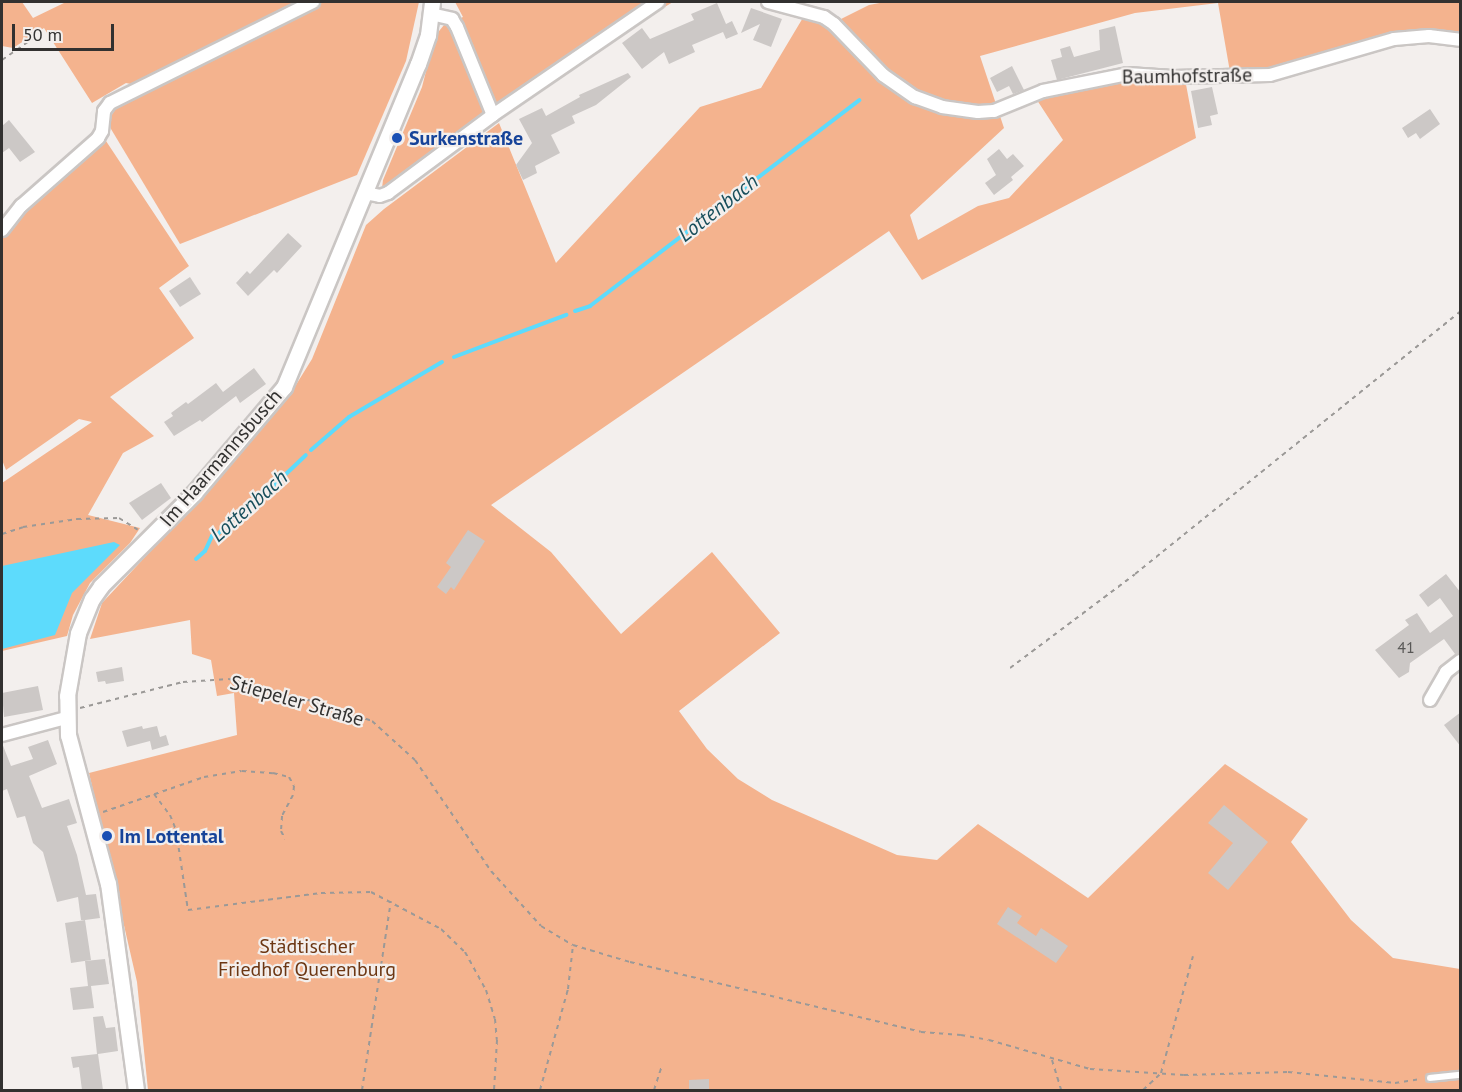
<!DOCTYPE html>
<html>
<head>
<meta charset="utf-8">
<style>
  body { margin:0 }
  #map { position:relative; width:1462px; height:1092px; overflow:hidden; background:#f3efed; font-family:"PT Sans",sans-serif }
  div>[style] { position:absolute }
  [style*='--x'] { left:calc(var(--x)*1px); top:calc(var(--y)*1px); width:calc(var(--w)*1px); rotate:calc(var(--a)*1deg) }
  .green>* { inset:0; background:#f4b38e }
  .water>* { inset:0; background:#5ddbfc }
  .stream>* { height:4px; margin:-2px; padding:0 2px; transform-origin:2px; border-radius:2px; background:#5ddbfc }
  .building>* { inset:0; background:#ccc8c6 }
  .path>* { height:2px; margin-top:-1px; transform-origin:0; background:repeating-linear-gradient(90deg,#9b9997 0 4.5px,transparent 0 9px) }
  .roads { filter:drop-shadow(2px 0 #cac6c4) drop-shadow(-2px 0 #cac6c4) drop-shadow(0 2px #cac6c4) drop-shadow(0 -2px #cac6c4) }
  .service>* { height:6px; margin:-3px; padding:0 3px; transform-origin:3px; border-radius:3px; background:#fff }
  .minor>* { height:12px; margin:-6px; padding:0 6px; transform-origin:6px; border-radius:6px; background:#fff }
  .tertiary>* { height:15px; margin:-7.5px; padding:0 7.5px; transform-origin:7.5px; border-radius:7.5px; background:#fff }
  .dots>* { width:16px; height:16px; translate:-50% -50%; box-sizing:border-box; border:3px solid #f3efed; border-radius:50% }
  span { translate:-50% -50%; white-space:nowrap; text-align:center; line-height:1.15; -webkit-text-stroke:4.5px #f3efed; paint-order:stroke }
  .number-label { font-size:16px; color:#585756 }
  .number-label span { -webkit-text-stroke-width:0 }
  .street-label { font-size:20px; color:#323130 }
  .transit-label { font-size:20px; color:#164399; font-weight:700 }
  .left { translate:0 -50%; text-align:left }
  .park-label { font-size:20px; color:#6d3713 }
  .water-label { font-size:21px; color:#174e5b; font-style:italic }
  .frame { position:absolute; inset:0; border:3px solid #323130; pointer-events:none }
  .scale { position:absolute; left:12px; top:24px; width:102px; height:27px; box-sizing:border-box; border:3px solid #323130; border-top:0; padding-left:8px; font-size:18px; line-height:21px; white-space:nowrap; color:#323130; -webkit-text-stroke:4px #f3efed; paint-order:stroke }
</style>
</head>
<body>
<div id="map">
  <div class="green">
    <i style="clip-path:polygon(2px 2px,22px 2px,33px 18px,66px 2px,304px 2px,140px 86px,126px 83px,92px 103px,44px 28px,13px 48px,2px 46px)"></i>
    <i style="clip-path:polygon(320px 2px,419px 2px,406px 61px,357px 175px,180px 244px,111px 129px,109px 120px,114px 111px,125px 101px)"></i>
    <i style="clip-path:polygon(455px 2px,673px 2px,486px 114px,390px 186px,382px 188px,383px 180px,422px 87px,435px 36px,444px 25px,463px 17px)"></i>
    <i style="clip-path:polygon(885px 2px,1460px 2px,1460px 35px,1449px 31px,1394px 36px,1275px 71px,1230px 72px,1218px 3px,1135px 13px,980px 56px,1004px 128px,910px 215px,918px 240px,978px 206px,1009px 198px,1063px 140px,1035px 97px,1142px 76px,1185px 79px,1196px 138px,922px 280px,889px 231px,491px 505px,551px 552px,621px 634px,712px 552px,780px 633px,679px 711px,707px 749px,738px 779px,772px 800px,897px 855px,937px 860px,978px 824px,1088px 898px,1225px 764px,1308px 819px,1291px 842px,1351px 920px,1393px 958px,1460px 969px,1460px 1090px,148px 1090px,137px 982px,89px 773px,237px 735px,234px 693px,217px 696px,211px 660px,192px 654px,190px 620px,90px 639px,102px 603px,233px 463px,294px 388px,312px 359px,366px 225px,384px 209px,499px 123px,556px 263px,700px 107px,761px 88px,804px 16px,827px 26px,869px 5px)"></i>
    <i style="clip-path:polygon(106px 141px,189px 266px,159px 288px,194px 338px,110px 397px,154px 436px,123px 453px,88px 515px,140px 528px,130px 543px,90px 583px,73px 615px,67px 636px,2px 651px,2px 483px,92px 422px,79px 419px,6px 470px,2px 460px,2px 231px,98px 144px)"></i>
  </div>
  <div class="water">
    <i style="clip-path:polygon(114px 542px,120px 545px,72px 593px,55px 635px,2px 649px,2px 566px)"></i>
  </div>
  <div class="stream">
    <i style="--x:575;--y:311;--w:16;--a:-18"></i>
    <i style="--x:590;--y:306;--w:339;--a:-37.4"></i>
    <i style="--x:454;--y:357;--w:120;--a:-20.6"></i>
    <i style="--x:311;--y:450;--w:50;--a:-41"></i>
    <i style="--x:349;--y:417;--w:108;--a:-30.6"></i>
    <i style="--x:196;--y:559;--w:12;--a:-42"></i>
    <i style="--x:205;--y:551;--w:17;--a:-65"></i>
    <i style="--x:212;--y:536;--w:6;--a:-18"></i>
    <i style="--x:218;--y:534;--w:20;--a:-49"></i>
    <i style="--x:231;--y:519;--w:11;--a:-15"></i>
    <i style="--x:242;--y:516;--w:29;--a:-52"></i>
    <i style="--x:260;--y:493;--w:8;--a:-14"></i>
    <i style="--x:268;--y:491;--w:52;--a:-43.5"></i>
  </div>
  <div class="building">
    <i style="clip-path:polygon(717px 3px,726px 24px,732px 21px,738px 34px,726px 39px,723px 32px,692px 45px,695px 52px,669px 64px,664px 52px,642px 69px,622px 43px,642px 28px,650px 39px,694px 20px,691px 14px)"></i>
    <i style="clip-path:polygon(751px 8px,782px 19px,771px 47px,753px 40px,760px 24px,741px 33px)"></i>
    <i style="clip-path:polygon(1115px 26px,1123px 63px,1057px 80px,1051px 60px,1062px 57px,1060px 49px,1070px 46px,1074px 57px,1100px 50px,1099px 30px)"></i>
    <i style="clip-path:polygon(1012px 66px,1024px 90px,1013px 94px,1009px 86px,997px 92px,990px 78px)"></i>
    <i style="clip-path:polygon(628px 73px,631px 77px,596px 105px,572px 116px,575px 123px,551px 135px,560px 153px,535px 166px,537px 173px,523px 180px,516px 165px,532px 143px,519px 119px,542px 108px,546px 116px,580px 97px,579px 95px)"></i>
    <i style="clip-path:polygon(1212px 87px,1218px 114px,1210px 116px,1212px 125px,1198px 128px,1191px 91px)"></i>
    <i style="clip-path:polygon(1430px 109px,1440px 124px,1420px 139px,1416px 133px,1408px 138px,1402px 128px)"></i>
    <i style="clip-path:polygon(9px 120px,35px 152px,20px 162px,9px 148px,2px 153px,2px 126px)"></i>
    <i style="clip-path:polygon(999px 149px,1007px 159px,1013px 154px,1024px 166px,1011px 177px,1013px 180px,994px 195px,985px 183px,996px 175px,987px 159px)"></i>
    <i style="clip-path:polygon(288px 233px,302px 246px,277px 273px,274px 270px,248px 296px,236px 283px,247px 271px,250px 274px)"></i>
    <i style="clip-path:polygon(190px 277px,201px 294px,180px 307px,169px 291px)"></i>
    <i style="clip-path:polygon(254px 368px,266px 384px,240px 403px,236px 396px,202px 422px,200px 420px,174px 436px,164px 422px,173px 416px,171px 413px,186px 402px,188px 404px,216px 383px,223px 392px)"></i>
    <i style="clip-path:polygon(161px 483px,171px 498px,142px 520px,129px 503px)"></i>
    <i style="clip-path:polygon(468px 530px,485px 541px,454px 590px,451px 587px,446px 594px,437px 587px,451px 567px,446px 563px)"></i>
    <i style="clip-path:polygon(1446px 574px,1461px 593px,1461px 653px,1455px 654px,1444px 639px,1410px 663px,1409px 672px,1399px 678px,1375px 650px,1409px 625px,1405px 620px,1417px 613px,1430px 633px,1453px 616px,1440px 598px,1428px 607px,1419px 595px)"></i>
    <i style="clip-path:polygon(122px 667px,124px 681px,106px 684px,105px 681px,98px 682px,96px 672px)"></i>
    <i style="clip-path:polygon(38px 686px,43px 710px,4px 717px,2px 693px)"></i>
    <i style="clip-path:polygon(1461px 712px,1461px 747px,1444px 725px)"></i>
    <i style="clip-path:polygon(142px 726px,143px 729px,157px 726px,160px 737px,166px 735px,169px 745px,152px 750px,150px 741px,127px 747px,122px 731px)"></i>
    <i style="clip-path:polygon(48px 740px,57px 764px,29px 776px,42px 808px,69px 799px,77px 823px,67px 826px,77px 855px,86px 895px,96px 894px,100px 918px,85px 920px,91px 960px,71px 963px,65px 923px,85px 920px,81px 920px,78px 897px,57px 902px,43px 852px,33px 843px,25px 816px,17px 818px,7px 789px,2px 791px,2px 743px,11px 766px,33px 759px,28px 747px)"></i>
    <i style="clip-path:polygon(1224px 805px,1268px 842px,1228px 890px,1208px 873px,1233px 843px,1208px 823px)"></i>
    <i style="clip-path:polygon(1008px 907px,1022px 916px,1017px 923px,1036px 936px,1041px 928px,1068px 946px,1056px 963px,997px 924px)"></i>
    <i style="clip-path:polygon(105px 959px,109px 984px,91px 986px,94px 1008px,73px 1010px,70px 988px,88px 986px,85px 961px)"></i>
    <i style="clip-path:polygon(103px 1016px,106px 1028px,115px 1027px,118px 1051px,98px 1054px,103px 1090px,82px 1090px,79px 1067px,73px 1068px,71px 1057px,97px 1054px,93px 1017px)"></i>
    <i style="clip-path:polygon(709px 1079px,709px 1090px,689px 1090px,689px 1080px)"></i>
  </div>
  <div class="path">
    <i style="--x:2;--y:60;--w:52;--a:-34.9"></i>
    <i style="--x:2;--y:534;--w:22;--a:-18"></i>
    <i style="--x:23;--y:527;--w:55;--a:-8.4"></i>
    <i style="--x:77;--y:519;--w:42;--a:-1.4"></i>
    <i style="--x:119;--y:518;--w:22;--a:32"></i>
    <i style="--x:1010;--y:668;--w:156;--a:-36.9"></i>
    <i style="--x:1135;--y:574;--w:417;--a:-38.9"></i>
    <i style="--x:80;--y:708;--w:106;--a:-14.2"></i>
    <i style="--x:183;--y:682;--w:46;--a:-3.7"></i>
    <i style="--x:229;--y:679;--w:97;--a:14.9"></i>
    <i style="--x:323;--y:704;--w:52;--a:19.1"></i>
    <i style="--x:372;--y:721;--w:58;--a:42.2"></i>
    <i style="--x:415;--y:760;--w:135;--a:55.6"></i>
    <i style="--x:491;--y:871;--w:74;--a:47.7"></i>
    <i style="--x:541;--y:926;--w:37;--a:31"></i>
    <i style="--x:573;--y:945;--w:59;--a:16.6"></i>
    <i style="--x:630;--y:962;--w:299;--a:13.5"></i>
    <i style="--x:921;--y:1032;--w:40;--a:4.3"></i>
    <i style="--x:961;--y:1035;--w:28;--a:10"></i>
    <i style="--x:989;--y:1040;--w:105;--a:16"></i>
    <i style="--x:1090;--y:1069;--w:94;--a:3.7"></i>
    <i style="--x:1184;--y:1075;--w:104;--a:-1.7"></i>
    <i style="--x:1288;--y:1072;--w:108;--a:5.9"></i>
    <i style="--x:1395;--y:1083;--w:26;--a:-9"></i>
    <i style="--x:154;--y:794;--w:26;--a:53"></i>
    <i style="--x:170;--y:815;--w:16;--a:68"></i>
    <i style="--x:176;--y:830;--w:81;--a:81.5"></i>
    <i style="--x:188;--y:910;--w:134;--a:-7.3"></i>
    <i style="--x:321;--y:893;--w:50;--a:-1.1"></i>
    <i style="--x:371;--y:892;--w:79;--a:27.9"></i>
    <i style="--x:441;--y:929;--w:33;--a:44"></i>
    <i style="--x:465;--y:952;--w:43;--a:61.1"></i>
    <i style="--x:486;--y:990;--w:30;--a:73"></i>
    <i style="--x:495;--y:1019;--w:21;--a:85"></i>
    <i style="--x:497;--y:1040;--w:50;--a:93.4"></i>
    <i style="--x:103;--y:812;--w:107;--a:-19.1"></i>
    <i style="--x:204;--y:777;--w:38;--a:-9"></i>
    <i style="--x:242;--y:771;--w:31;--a:4"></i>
    <i style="--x:273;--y:773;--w:16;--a:14"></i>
    <i style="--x:289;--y:777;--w:10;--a:61"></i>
    <i style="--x:294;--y:786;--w:9;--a:96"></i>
    <i style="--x:293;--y:795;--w:24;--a:118"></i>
    <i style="--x:282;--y:816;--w:15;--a:94"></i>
    <i style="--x:281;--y:831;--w:9;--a:63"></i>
    <i style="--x:1052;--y:1060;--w:31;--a:73"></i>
    <i style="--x:362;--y:1090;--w:191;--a:-81.3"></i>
    <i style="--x:540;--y:1090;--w:105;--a:-74.5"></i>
    <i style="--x:568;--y:989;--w:44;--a:-83.5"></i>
    <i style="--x:654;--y:1090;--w:25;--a:-72"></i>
    <i style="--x:1143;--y:1090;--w:25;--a:-43"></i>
    <i style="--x:1161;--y:1073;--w:121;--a:-74.7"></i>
  </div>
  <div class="roads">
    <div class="service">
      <i style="--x:1430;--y:1078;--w:30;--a:-6"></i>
    </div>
    <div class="minor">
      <i style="--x:768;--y:2;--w:58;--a:15"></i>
      <i style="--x:824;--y:17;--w:12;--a:35"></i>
      <i style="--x:834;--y:24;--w:71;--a:46.1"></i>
      <i style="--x:883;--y:75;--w:39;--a:35"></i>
      <i style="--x:915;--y:97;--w:29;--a:20"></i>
      <i style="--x:942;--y:107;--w:36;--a:8"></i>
      <i style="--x:978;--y:112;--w:16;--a:-4"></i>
      <i style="--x:994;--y:111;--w:53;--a:-22.2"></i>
      <i style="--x:1043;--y:91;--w:87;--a:-11.3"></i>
      <i style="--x:1128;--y:74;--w:45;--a:3.8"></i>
      <i style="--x:1173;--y:77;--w:97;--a:-1.2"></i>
      <i style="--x:1270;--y:75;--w:129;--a:-16.2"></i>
      <i style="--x:1394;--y:39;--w:35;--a:-5"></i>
      <i style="--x:1429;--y:36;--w:31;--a:7"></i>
      <i style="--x:431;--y:14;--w:22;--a:13"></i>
      <i style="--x:452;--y:19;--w:9;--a:58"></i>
      <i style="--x:457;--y:27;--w:95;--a:67.8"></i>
      <i style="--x:365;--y:193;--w:15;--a:11"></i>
      <i style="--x:380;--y:196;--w:9;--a:-21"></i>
      <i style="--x:388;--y:193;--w:131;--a:-36.6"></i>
      <i style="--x:493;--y:115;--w:200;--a:-34.4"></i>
      <i style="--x:2;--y:230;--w:31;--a:-52"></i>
      <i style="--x:21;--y:206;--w:103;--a:-41.4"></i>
      <i style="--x:98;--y:138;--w:8;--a:-60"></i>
      <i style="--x:102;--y:131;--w:20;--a:-84"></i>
      <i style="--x:104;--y:111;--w:10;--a:-53"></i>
      <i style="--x:110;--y:103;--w:227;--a:-26.5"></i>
      <i style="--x:1430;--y:700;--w:32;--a:-60"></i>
      <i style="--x:1446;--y:672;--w:18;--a:-38"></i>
      <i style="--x:2;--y:735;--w:66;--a:-14.9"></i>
    </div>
    <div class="tertiary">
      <i style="--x:136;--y:1090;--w:208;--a:-97.7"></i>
      <i style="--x:108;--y:884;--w:154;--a:-105"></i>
      <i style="--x:68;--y:735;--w:39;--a:-91"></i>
      <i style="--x:67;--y:696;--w:64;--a:-80.1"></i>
      <i style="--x:78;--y:633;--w:37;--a:-68"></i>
      <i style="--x:92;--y:599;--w:16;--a:-55"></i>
      <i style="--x:101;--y:586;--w:132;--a:-45"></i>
      <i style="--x:194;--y:493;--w:139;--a:-49.7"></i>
      <i style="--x:284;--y:387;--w:350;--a:-67.5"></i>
      <i style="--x:418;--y:64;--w:31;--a:-71"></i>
      <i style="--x:428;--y:35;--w:33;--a:-83"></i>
    </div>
  </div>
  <div class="dots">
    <i style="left:397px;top:138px;background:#1a4fb4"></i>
    <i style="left:107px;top:836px;background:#1a4fb4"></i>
  </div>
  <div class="number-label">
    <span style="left:1406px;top:647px">41</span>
  </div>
  <div class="street-label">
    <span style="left:1187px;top:76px;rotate:-1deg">Baumhofstraße</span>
    <span style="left:221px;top:458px;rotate:-49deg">Im Haarmannsbusch</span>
    <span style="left:297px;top:701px;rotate:16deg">Stiepeler Straße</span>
  </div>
  <div class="transit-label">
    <span class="left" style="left:409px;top:138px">Surkenstraße</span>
    <span class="left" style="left:119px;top:836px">Im Lottental</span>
  </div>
  <div class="park-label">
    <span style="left:307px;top:958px">Städtischer<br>Friedhof Querenburg</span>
  </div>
  <div class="water-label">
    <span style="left:718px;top:208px;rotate:-38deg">Lottenbach</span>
    <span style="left:249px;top:506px;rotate:-42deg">Lottenbach</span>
  </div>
  <div class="frame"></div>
  <div class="scale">50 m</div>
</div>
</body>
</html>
